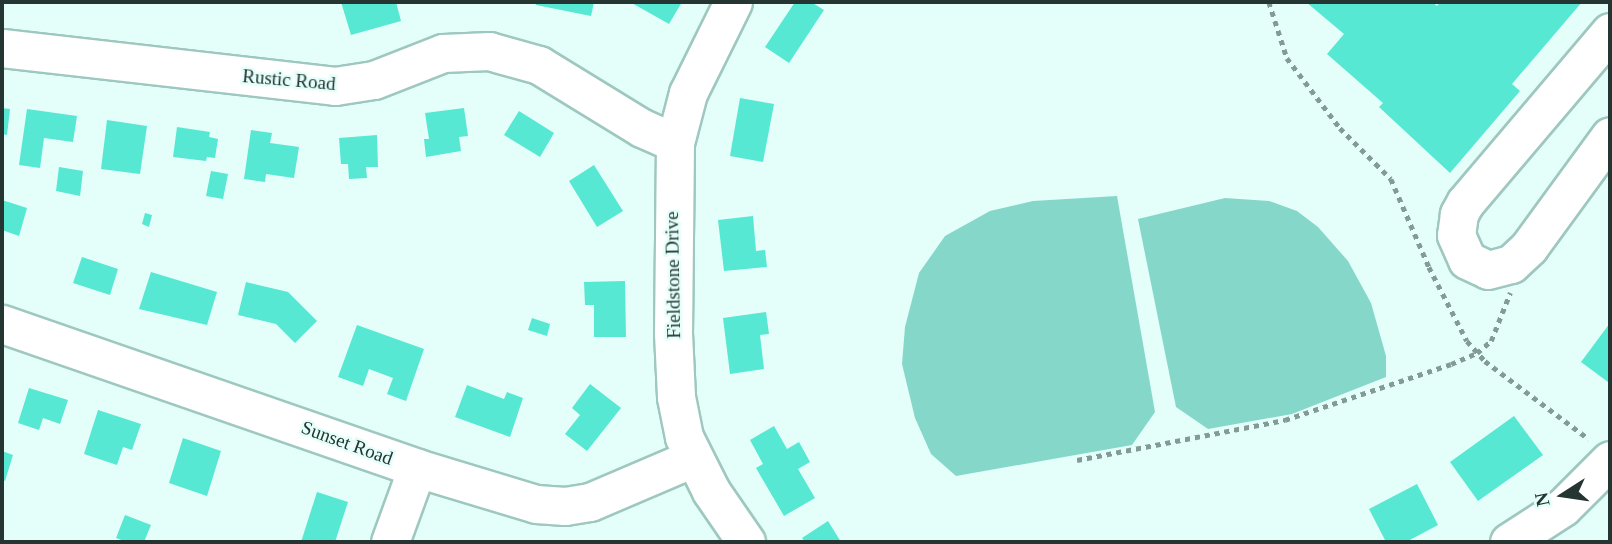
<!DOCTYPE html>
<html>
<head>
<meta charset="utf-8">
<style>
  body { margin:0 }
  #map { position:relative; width:1612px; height:544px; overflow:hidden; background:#e4fef9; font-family:"Times New Roman",serif }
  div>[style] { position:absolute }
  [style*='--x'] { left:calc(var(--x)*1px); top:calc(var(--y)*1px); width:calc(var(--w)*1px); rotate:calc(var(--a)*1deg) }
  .green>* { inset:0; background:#85d8c9 }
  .building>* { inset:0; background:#57e8d3 }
  .path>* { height:4.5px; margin-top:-2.25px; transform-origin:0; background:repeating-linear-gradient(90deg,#849a96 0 5px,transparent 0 10px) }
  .roads { filter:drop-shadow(2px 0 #9ec8bf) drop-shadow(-2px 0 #9ec8bf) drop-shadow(0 2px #9ec8bf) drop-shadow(0 -2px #9ec8bf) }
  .minor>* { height:37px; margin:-18.5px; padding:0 18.5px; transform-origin:18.5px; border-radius:18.5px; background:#fff }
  span { translate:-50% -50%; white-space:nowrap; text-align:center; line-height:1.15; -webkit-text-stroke:5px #e4fef9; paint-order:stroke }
  .street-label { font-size:19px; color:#243532 }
  .frame { position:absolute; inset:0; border:4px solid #243532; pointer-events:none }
  .north { position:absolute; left:1528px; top:460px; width:70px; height:70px; -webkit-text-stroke:5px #e4fef9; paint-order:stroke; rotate:258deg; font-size:19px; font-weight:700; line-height:28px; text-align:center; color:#243532 }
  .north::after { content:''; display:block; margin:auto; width:24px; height:32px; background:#243532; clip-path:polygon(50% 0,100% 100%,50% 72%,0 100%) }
</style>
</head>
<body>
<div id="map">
  <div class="green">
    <i style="clip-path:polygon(1117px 196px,1155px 412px,1132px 445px,956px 476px,931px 454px,915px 418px,902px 364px,905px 327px,919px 273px,945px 236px,990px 211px,1033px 201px)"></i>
    <i style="clip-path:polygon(1225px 198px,1269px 201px,1297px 211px,1318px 227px,1348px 261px,1371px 303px,1386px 356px,1386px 377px,1292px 414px,1208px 429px,1176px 407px,1138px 219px)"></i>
  </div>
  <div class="building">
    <i style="clip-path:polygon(341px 2px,396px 2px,401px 21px,351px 35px)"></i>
    <i style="clip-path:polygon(536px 2px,594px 2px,591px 16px,536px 5px)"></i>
    <i style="clip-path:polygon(630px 2px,682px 2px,669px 24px)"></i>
    <i style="clip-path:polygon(795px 2px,811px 2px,824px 10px,789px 63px,765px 47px)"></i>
    <i style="clip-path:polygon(1306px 2px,1432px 2px,1437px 6px,1440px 2px,1582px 2px,1512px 84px,1520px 91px,1450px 173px,1379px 107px,1383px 103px,1327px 54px,1344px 34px)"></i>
    <i style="clip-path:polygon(740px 98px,774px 104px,763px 162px,730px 156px)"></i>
    <i style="clip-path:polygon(2px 108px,10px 109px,7px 135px,2px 134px)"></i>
    <i style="clip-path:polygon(464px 108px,468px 136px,459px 137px,461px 151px,426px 157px,424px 139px,429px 139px,425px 113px)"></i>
    <i style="clip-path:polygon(27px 109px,77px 116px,73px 142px,44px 138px,40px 168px,19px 165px)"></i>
    <i style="clip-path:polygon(519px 111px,554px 133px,540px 157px,504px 135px)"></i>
    <i style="clip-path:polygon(107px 120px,147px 126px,140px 174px,101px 169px)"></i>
    <i style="clip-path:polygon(177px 127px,210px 132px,209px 137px,218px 139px,215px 158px,207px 157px,206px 161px,173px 157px)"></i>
    <i style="clip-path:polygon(251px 130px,272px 133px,270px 143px,299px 147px,294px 178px,266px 174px,265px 182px,244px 179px)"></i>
    <i style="clip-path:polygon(377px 135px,378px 167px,366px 167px,367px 178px,349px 179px,348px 164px,341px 164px,339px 138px)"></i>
    <i style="clip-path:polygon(594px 165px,623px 211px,597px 227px,569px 181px)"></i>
    <i style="clip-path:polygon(59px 167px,83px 171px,80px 196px,56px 191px)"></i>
    <i style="clip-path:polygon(211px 171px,228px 174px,223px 199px,206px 196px)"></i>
    <i style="clip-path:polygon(2px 200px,27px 208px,19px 236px,2px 230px)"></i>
    <i style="clip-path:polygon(145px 213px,152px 215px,149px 227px,142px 224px)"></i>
    <i style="clip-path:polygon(753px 216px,756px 251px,765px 250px,767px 267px,724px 271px,718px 220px)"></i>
    <i style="clip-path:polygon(82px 257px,118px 269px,110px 295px,73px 283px)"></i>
    <i style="clip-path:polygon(151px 272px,217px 292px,207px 325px,139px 309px)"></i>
    <i style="clip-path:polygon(625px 281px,626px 337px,594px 337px,594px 305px,585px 305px,584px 282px)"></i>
    <i style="clip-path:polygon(246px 282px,288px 292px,317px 321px,295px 343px,276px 324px,238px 315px)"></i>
    <i style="clip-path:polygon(766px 312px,769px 334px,760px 335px,764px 369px,730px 374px,723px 318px)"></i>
    <i style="clip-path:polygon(532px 318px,550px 324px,547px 336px,528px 330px)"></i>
    <i style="clip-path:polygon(1610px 323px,1610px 379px,1608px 382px,1581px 362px)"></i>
    <i style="clip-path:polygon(357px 325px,424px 349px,406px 401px,387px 394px,393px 378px,369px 369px,363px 386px,338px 377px)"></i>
    <i style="clip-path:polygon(590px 384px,621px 408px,587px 451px,565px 434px,580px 415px,572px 408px)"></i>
    <i style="clip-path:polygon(467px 385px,504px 399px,507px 392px,523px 398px,510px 437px,455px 417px)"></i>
    <i style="clip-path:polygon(29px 388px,68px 400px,60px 424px,43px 418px,39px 430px,18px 423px)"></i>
    <i style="clip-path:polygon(98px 410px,141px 424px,132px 450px,123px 447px,117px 465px,84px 454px)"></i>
    <i style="clip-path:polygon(1514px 416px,1543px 455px,1478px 501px,1450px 462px)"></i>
    <i style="clip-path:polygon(774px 426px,787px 449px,799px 442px,810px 462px,798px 469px,815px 498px,784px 516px,756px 468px,763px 464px,750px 440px)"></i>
    <i style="clip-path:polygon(183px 438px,221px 451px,207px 496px,169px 483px)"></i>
    <i style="clip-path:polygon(2px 451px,13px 455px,5px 481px,2px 479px)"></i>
    <i style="clip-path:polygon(1417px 484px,1438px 525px,1406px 542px,1386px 542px,1369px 509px)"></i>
    <i style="clip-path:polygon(317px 492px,348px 502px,335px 542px,301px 542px)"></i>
    <i style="clip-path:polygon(125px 515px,151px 525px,144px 542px,127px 542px,116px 538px)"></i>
    <i style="clip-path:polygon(828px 521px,841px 542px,805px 542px,802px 538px)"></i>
  </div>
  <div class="path">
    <i style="--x:1269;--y:2;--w:59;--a:72.2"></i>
    <i style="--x:1287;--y:58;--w:88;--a:52.9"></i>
    <i style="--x:1340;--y:128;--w:72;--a:45"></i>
    <i style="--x:1391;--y:179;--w:96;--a:66.6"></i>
    <i style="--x:1429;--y:267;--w:83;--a:62.8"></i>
    <i style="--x:1467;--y:341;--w:27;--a:48"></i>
    <i style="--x:1485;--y:361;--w:130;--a:36.9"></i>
    <i style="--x:1077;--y:460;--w:212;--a:-10.9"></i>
    <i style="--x:1285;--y:420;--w:175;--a:-18.6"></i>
    <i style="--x:1451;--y:364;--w:28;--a:-23"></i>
    <i style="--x:1477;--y:353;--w:18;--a:-41"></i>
    <i style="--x:1491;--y:341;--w:52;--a:-68.4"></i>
  </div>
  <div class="roads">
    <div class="minor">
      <i style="--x:733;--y:2;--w:102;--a:116.3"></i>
      <i style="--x:688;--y:93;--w:52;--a:104.6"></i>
      <i style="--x:675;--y:143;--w:190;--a:90.6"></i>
      <i style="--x:673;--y:333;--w:64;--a:87.3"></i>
      <i style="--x:676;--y:397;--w:41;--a:78.7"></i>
      <i style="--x:684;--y:437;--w:60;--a:63.4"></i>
      <i style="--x:711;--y:491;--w:62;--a:55.5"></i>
      <i style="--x:1610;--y:32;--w:224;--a:130.3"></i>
      <i style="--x:1465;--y:203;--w:13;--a:119"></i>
      <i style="--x:1459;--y:214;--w:21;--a:98"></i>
      <i style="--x:1456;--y:235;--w:27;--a:66"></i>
      <i style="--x:1467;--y:260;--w:23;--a:25"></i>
      <i style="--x:1488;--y:270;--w:24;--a:-15"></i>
      <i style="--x:1511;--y:264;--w:25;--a:-43"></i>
      <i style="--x:1529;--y:247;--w:137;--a:-53.9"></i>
      <i style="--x:2;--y:48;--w:335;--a:6.5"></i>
      <i style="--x:335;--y:86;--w:39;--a:-9"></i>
      <i style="--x:374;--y:80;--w:74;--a:-21.4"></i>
      <i style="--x:443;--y:53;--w:46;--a:-2.5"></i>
      <i style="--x:489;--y:51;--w:52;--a:15.6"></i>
      <i style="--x:539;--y:65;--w:121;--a:31.5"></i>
      <i style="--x:642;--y:128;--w:36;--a:24"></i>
      <i style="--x:2;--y:324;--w:439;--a:19.1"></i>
      <i style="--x:417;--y:468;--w:124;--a:16.8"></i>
      <i style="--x:536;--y:504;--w:29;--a:4"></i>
      <i style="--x:565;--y:506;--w:25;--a:-9"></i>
      <i style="--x:590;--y:502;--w:112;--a:-23.1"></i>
      <i style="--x:390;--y:542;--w:79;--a:-70"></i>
      <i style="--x:1509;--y:542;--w:64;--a:-32.9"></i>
      <i style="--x:1563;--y:507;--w:66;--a:-45"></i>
    </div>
  </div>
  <div class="street-label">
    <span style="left:289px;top:80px;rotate:5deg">Rustic Road</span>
    <span style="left:673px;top:275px;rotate:-91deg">Fieldstone Drive</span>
    <span style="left:347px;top:443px;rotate:20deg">Sunset Road</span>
  </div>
  <div class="frame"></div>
  <div class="north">N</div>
</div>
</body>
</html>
